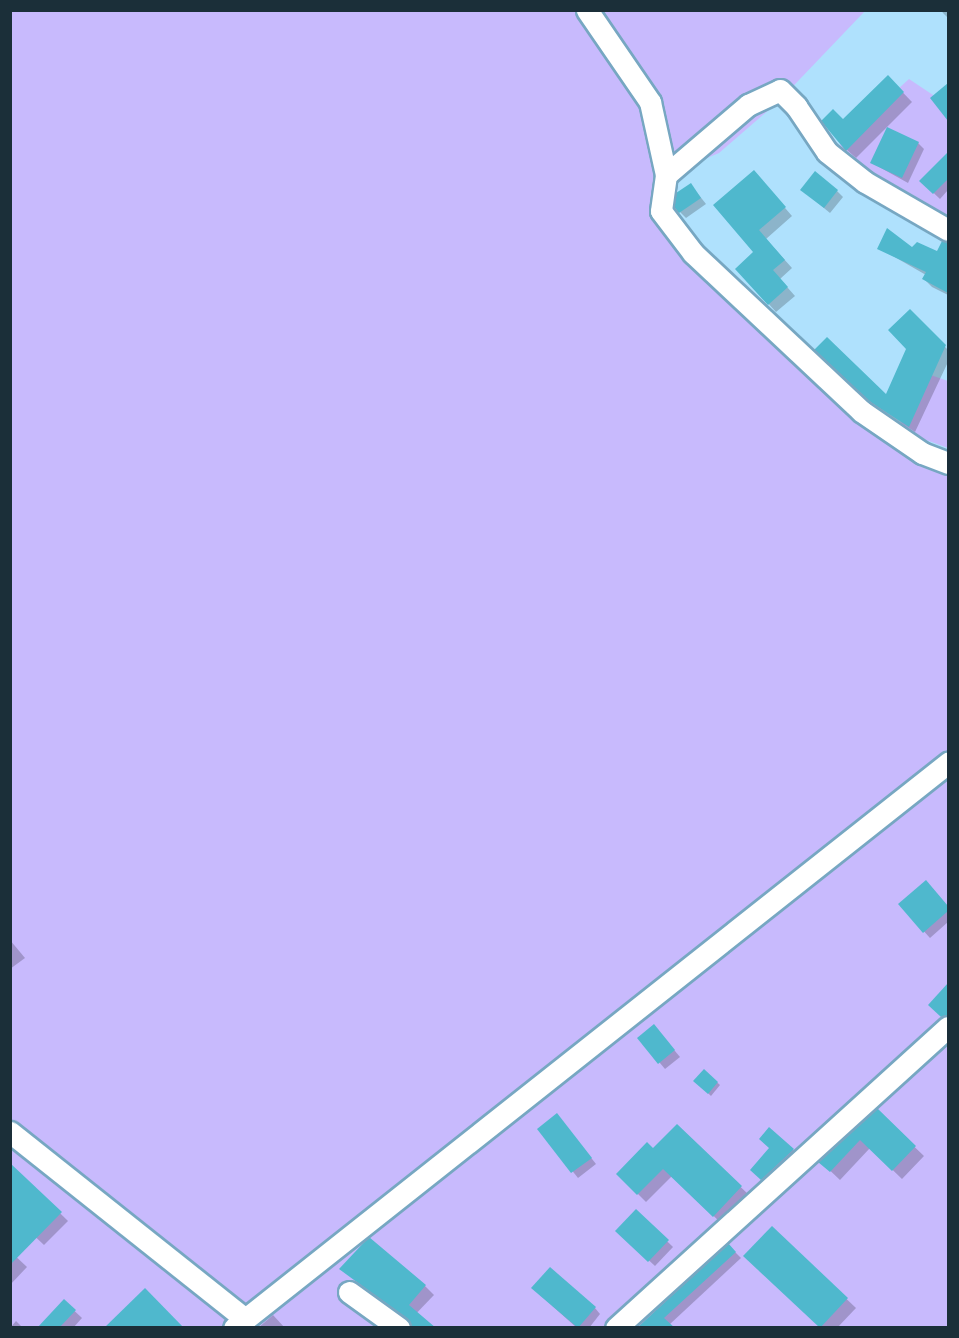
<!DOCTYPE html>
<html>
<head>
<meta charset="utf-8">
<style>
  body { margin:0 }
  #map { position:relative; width:959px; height:1338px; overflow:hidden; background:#afe1fd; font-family:Arial,sans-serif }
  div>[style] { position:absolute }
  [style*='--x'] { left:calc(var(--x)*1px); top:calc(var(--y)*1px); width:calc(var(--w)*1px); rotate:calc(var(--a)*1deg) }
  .green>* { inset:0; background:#c8bafd }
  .shadow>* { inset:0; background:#0003 }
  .building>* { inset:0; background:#4fb8cd }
  .roads { filter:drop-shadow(2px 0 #77a7c2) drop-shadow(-2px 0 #77a7c2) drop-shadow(0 2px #77a7c2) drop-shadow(0 -2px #77a7c2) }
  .minor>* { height:21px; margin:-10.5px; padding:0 10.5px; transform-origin:10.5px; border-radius:10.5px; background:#fff }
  span { translate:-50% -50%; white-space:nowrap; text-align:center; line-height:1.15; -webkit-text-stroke:4.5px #afe1fd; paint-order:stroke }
  .frame { position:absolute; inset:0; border:12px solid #1b2f39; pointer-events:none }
</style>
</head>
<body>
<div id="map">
  <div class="green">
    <i style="clip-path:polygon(11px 11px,865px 11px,778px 102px,719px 153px,667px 175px,661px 211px,861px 411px,948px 463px,948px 1327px,11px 1327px)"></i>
    <i style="clip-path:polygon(909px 79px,948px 105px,948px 231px,842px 170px,840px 142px)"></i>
    <i style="clip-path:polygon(919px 371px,948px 381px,948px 448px,899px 430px)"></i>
  </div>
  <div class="shadow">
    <i style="clip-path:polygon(941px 10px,948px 10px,948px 18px,943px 13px)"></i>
    <i style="clip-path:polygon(888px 77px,912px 102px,856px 158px,847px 150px,843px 121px)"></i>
    <i style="clip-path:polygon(918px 143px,924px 149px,908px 183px,872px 163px)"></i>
    <i style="clip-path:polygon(948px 154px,948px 190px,940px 199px,921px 181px)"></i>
    <i style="clip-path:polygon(761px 180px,792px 216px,766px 239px,792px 268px,780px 279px,795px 296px,776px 312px,737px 269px,755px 252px)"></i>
    <i style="clip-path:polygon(691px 185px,706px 204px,686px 218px,680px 212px)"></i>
    <i style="clip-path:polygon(837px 191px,843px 197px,830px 213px,808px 195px)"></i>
    <i style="clip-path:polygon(943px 243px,948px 243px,948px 295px,932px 287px,924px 279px,926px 275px,879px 248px,937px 253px)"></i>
    <i style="clip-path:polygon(910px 311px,948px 350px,948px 362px,915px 432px,877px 407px,816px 350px,886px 397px,908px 349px)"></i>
    <i style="clip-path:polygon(932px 888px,948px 907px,948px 922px,930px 938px,900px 905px)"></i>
    <i style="clip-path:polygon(10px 940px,25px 958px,10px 969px)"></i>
    <i style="clip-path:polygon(948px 985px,948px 1022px,930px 1005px)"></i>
    <i style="clip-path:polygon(659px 1032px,680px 1057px,665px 1069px,639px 1038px)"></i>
    <i style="clip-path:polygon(704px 1071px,720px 1085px,711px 1096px,695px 1081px)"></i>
    <i style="clip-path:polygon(877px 1111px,924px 1156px,902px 1179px,870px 1148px,840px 1180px,821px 1162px)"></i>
    <i style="clip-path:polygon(562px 1121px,596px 1164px,578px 1178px,539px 1129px)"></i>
    <i style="clip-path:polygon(677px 1126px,749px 1195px,722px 1224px,672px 1176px,646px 1202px,618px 1174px,653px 1150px)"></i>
    <i style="clip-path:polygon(770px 1149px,793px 1150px,799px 1155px,767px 1184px,752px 1170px)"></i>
    <i style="clip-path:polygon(18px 1172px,68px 1221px,44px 1245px,10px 1213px)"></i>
    <i style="clip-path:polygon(636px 1211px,673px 1247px,655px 1266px,617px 1231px)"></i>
    <i style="clip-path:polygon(772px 1228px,856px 1308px,837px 1328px,820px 1328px)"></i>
    <i style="clip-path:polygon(728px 1245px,741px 1258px,669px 1325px,641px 1328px)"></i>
    <i style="clip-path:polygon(10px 1251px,27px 1267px,10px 1285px)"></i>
    <i style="clip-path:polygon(341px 1269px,425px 1286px,434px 1295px,409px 1321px)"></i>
    <i style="clip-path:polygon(539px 1294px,595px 1308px,600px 1314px,589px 1328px,577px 1328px)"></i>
    <i style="clip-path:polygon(64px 1301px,82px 1318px,73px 1328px,39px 1328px)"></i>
    <i style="clip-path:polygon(273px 1315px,285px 1328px,258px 1328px)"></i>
    <i style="clip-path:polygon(16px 1321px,23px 1328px,10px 1328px)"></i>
  </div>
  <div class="building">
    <i style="clip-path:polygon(888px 75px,904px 92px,846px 151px,821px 121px,833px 109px,843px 119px)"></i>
    <i style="clip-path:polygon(948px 83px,948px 121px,930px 98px)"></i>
    <i style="clip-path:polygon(887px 127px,919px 142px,902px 178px,870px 163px)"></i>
    <i style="clip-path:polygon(948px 152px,948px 179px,933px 194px,919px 181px)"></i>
    <i style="clip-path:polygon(754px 170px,786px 207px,759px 230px,785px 260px,773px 270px,788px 287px,768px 305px,735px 269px,753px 252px,713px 205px)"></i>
    <i style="clip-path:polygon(815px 171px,838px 190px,824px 208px,800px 190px)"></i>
    <i style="clip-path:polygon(691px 183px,701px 198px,679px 213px,674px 207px,676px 193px)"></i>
    <i style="clip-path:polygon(887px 228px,912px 247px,917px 242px,937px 251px,942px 241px,948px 243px,948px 293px,922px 279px,926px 272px,877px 249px)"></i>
    <i style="clip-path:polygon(910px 309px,946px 345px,909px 427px,869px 401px,814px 350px,827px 337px,886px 394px,906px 349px,888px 330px)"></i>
    <i style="clip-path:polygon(926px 880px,948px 906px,948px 911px,923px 933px,898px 904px)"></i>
    <i style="clip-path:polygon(948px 983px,948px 1015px,941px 1017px,928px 1005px)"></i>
    <i style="clip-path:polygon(654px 1024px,675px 1050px,658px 1064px,637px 1038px)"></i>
    <i style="clip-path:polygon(704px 1069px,718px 1082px,708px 1094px,693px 1081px)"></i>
    <i style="clip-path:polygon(877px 1108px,916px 1146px,892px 1171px,860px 1140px,830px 1172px,818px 1162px)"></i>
    <i style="clip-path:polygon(557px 1113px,592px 1158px,571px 1173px,537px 1129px)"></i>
    <i style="clip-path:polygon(677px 1124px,742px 1186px,713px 1217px,663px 1169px,637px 1195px,616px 1174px,647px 1142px,653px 1148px)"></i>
    <i style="clip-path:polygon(769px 1127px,794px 1149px,761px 1180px,750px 1170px,769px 1148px,759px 1139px)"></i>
    <i style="clip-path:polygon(10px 1163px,62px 1212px,10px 1265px)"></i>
    <i style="clip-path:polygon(636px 1209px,669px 1240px,648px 1262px,615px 1231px)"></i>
    <i style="clip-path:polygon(772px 1226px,848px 1298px,820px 1328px,743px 1256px)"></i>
    <i style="clip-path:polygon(369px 1237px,426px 1285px,409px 1305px,436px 1328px,411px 1328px,406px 1318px,339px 1269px)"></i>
    <i style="clip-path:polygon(728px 1243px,736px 1252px,664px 1318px,675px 1328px,637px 1328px)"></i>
    <i style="clip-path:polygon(550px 1267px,596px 1307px,578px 1328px,531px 1288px)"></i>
    <i style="clip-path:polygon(145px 1288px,184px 1328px,104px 1328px)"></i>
    <i style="clip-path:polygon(64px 1299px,76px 1310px,59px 1328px,37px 1328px)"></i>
  </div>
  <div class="roads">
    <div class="minor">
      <i style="--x:587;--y:10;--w:112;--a:55.6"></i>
      <i style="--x:650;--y:102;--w:75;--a:77.6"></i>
      <i style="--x:666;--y:175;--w:36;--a:98"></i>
      <i style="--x:661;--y:211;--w:53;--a:52.7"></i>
      <i style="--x:693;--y:253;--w:231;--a:43.2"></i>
      <i style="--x:861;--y:411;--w:74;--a:34.5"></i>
      <i style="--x:922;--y:453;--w:28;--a:21"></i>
      <i style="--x:666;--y:175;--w:108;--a:-40.5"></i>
      <i style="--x:748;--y:105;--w:35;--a:-25"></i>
      <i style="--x:780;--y:90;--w:23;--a:45"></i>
      <i style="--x:796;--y:106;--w:55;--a:56"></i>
      <i style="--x:827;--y:152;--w:48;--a:38.3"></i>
      <i style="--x:865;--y:182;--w:96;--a:30"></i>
      <i style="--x:10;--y:1132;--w:300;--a:38.5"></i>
      <i style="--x:349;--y:1292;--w:62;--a:35.8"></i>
      <i style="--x:234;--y:1328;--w:911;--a:-38.36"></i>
      <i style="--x:616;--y:1328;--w:448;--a:-42.2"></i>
    </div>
  </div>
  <div class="frame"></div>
</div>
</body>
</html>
